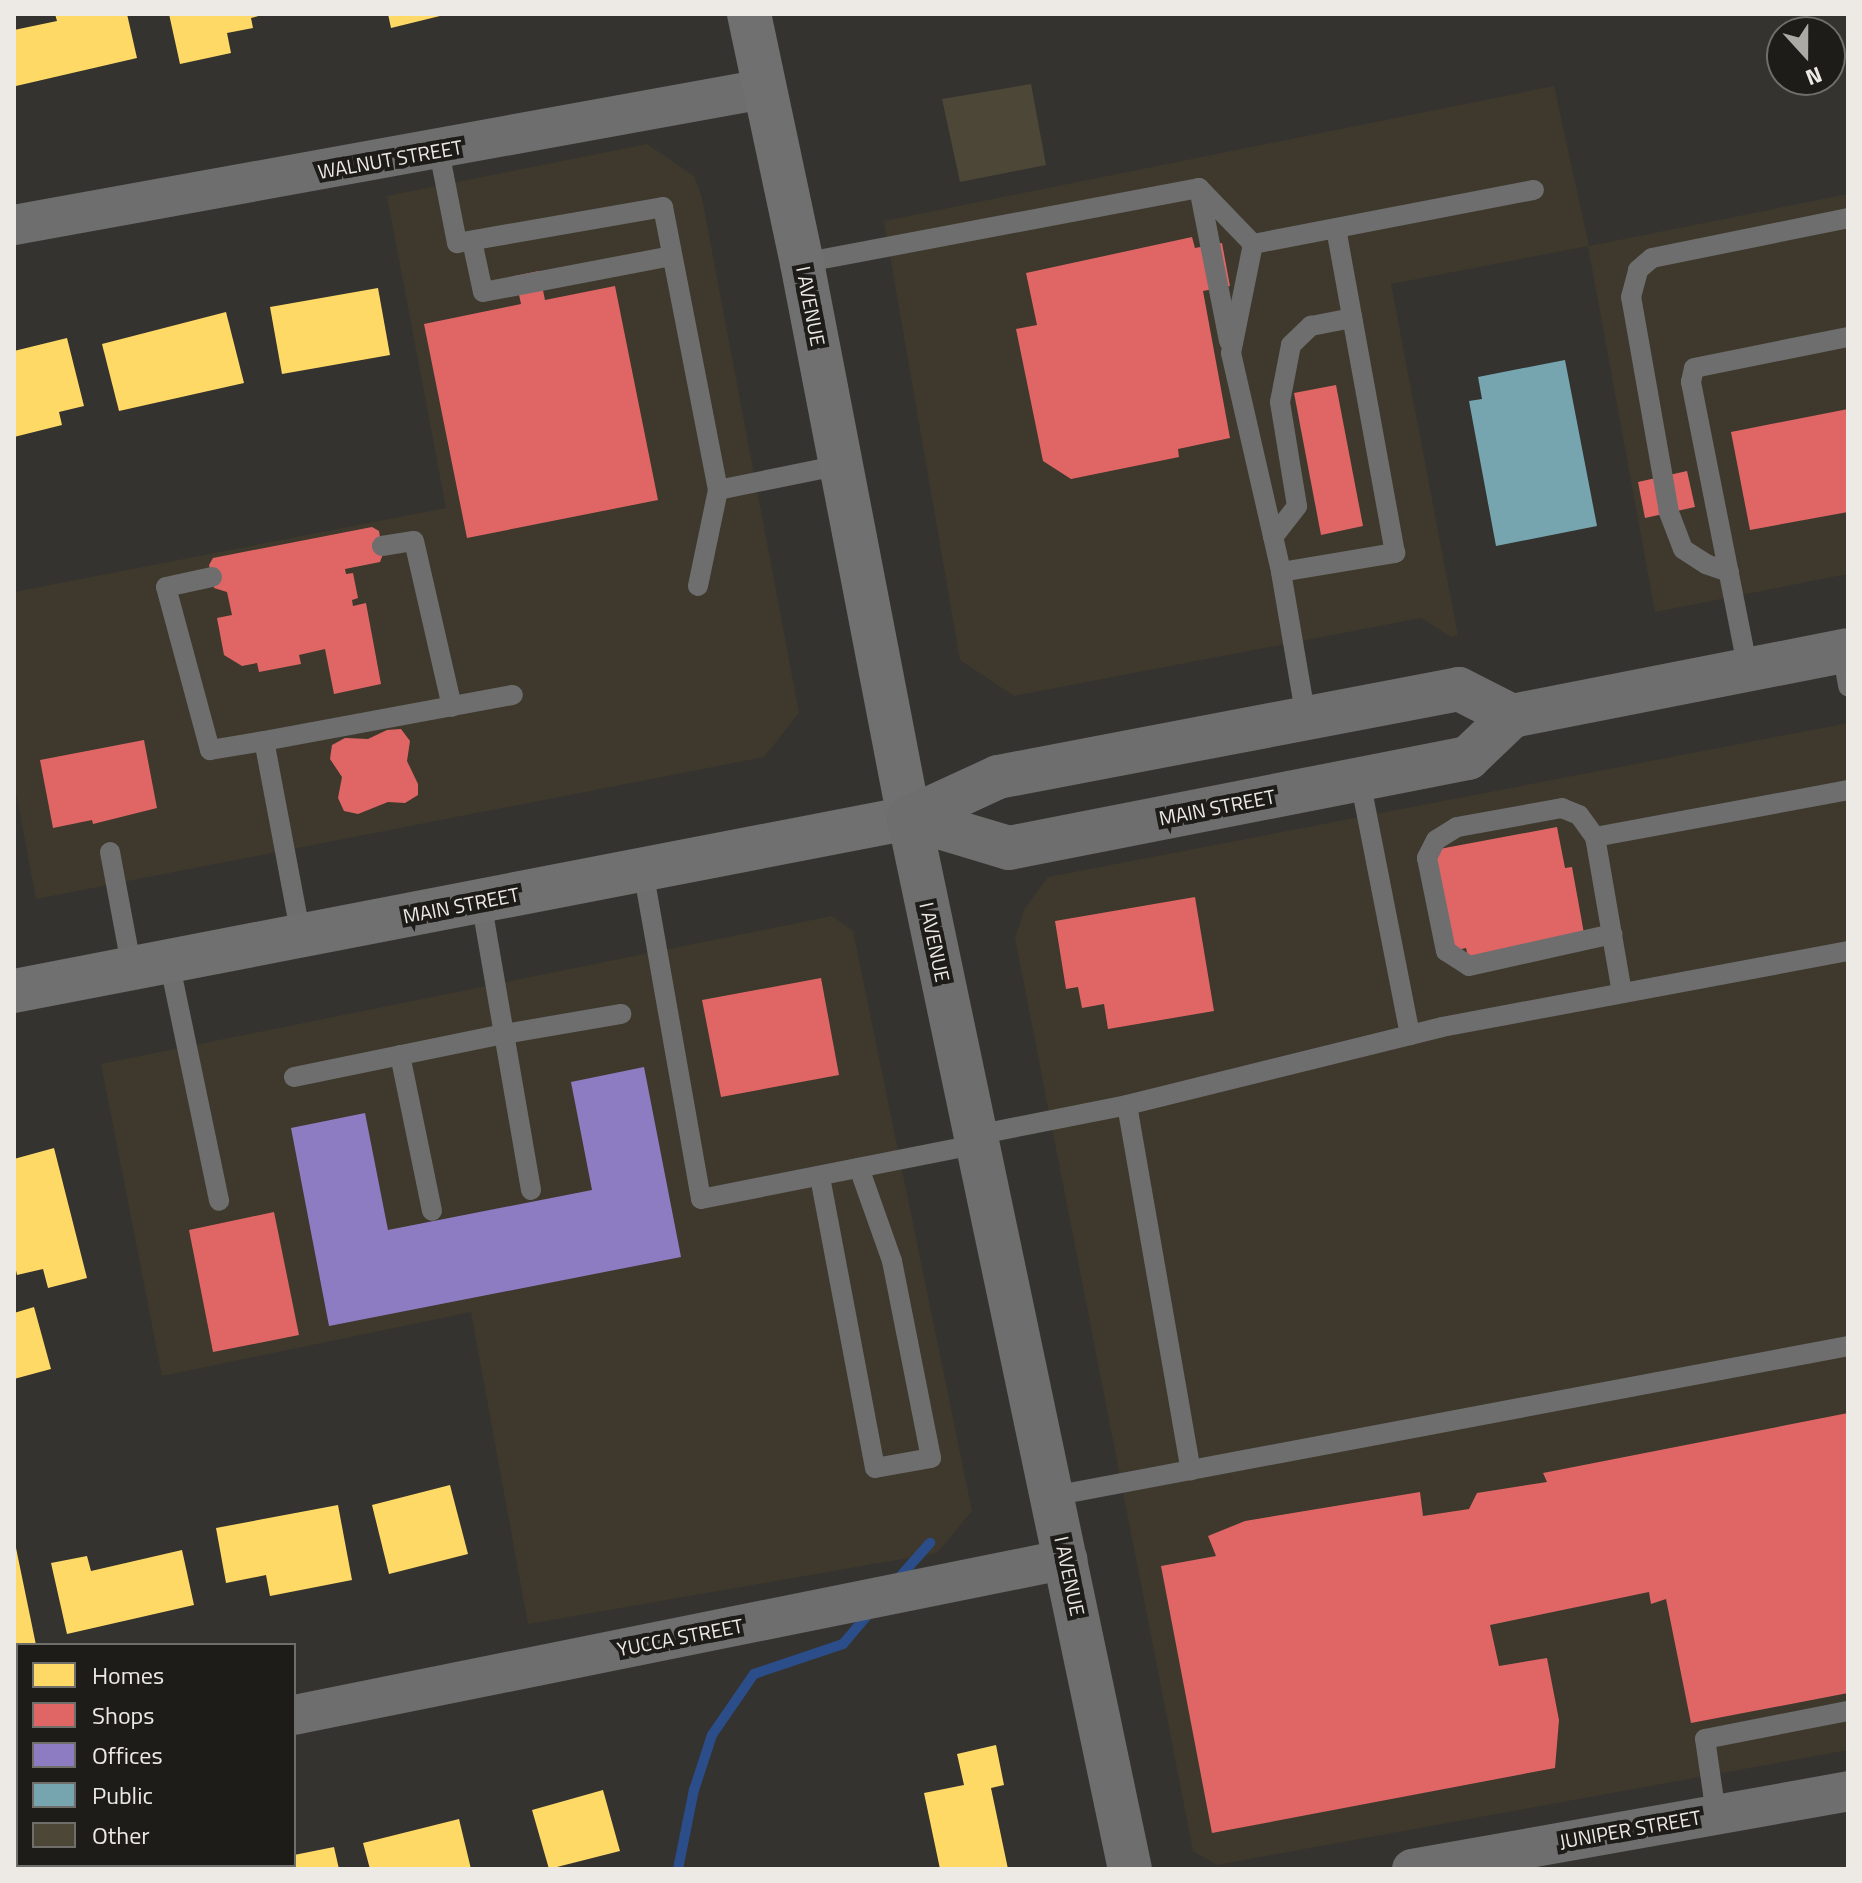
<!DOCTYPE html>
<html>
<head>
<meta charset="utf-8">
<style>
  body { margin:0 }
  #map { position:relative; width:1862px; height:1883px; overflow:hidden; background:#34332f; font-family:"Titillium Web",sans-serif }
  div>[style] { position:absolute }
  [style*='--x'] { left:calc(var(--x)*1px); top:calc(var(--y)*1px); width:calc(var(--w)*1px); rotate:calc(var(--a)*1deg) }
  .built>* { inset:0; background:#3e392c }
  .homes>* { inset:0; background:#ffd966 }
  .shops>* { inset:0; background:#e06666 }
  .offices>* { inset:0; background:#8e7cc3 }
  .public>* { inset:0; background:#76a5af }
  .stream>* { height:10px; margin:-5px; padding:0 5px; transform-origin:5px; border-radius:5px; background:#2b4e8b }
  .building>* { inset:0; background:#4c4737 }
  .service>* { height:20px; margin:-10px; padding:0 10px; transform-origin:10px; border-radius:10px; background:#6e6e6f }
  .minor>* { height:40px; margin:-20px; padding:0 20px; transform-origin:20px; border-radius:20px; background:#6e6e6f }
  .secondary>* { height:44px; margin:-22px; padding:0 22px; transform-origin:22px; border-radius:22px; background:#707070 }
  .primary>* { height:44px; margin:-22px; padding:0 22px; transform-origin:22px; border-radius:22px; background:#6f6e6e }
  span { translate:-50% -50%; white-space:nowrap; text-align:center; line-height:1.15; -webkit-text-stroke:8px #1d1c18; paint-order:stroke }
  .street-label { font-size:20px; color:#edeae5 }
  .frame { position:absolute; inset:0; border:16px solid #edeae5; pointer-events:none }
  .legend { position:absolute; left:16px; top:1643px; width:280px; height:224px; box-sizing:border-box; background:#1d1c18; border:2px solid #706e6a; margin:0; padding:10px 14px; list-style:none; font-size:24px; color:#edeae5 }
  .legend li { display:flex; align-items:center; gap:16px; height:40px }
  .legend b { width:40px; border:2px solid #706e6a }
  .north { position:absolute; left:1766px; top:16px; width:80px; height:80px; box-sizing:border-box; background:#1d1c18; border:2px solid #706e6a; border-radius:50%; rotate:159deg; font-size:22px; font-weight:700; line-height:32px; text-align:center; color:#edeae5 }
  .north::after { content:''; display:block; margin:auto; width:28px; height:36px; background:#acaaa5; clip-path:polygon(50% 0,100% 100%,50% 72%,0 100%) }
</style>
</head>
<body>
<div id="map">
  <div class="built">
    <i style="clip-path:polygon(1554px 86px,1589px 246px,1848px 194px,1848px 574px,1655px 612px,1588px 246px,1391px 284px,1458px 636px,1451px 637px,1421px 618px,1014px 696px,960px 660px,884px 221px)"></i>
    <i style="clip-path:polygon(647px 144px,694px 176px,702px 198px,799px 713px,764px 757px,36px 899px,14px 782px,14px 592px,446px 508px,387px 196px)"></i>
    <i style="clip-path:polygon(1848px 723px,1848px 1750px,1217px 1865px,1193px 1851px,1015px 938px,1025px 908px,1048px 877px)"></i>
    <i style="clip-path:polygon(832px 916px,853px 931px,972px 1511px,937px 1553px,528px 1624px,471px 1312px,162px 1376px,101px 1064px)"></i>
  </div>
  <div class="homes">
    <i style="clip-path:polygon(55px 14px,127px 14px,137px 58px,16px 86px,14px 30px,57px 21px)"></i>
    <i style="clip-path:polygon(169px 14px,262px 14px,262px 15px,251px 18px,253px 28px,227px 33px,231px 53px,180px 64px)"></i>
    <i style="clip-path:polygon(388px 14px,444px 14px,444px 15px,391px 28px)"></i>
    <i style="clip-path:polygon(378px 288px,390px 355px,282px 374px,270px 307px)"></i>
    <i style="clip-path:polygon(226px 312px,244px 383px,119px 411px,102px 344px)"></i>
    <i style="clip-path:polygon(67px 338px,84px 406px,59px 412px,62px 425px,14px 437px,14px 351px)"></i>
    <i style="clip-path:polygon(54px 1148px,87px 1278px,48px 1288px,43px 1269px,17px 1275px,14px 1261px,14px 1159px)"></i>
    <i style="clip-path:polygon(34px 1307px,51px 1369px,14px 1379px,14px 1313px)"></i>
    <i style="clip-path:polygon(450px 1485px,468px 1554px,389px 1574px,372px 1505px)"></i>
    <i style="clip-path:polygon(338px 1505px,352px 1580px,270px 1596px,266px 1575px,226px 1583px,216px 1528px)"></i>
    <i style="clip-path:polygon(15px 1543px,36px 1645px,18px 1645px,14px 1651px)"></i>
    <i style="clip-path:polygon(182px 1550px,194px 1605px,67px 1634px,51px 1563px,87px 1556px,91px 1571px)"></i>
    <i style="clip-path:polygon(996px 1745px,1004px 1785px,991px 1788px,1008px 1869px,940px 1869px,924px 1793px,964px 1785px,957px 1754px)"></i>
    <i style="clip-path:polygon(603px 1790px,620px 1851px,549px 1869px,532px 1810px)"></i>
    <i style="clip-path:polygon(459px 1819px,471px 1869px,370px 1869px,363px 1843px)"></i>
    <i style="clip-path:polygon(334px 1847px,339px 1869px,237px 1869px,250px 1865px,294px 1865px,294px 1855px)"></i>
  </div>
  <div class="shops">
    <i style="clip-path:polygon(1192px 237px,1195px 248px,1222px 243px,1230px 286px,1203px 291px,1230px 438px,1178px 449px,1179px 457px,1071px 479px,1043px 461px,1016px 329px,1037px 325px,1026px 273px)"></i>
    <i style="clip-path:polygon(539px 271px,545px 300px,615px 286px,658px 500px,467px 538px,424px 324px,521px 304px,515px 276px)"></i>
    <i style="clip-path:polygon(1336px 385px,1363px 526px,1321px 535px,1294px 393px)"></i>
    <i style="clip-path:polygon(1848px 409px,1848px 512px,1750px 530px,1731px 432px)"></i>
    <i style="clip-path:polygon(1687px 471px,1695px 507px,1645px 518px,1638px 482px)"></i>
    <i style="clip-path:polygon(372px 527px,379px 531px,383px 554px,380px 562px,345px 569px,346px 574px,353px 573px,358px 598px,352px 600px,353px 606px,366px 603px,381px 684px,334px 694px,325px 649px,299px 655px,301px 664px,259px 672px,257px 663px,242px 666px,224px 655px,217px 618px,232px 615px,227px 592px,214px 588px,209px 565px,213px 558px)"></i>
    <i style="clip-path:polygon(401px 729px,410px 741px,407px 761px,418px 784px,418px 795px,405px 803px,388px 802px,358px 814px,344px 811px,338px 798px,342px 777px,330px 759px,332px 745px,345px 738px,368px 739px,387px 730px)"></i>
    <i style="clip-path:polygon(144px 740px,157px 808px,93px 824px,92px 820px,53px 828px,40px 760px)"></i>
    <i style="clip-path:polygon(1557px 827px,1565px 868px,1572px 867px,1585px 939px,1469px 960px,1466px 948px,1453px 951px,1434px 850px)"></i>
    <i style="clip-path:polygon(1195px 897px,1214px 1011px,1108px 1029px,1104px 1004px,1082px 1008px,1078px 987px,1066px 989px,1055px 921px)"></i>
    <i style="clip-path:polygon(821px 978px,839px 1075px,721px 1097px,702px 1000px)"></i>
    <i style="clip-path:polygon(274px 1212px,299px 1335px,213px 1352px,189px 1230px)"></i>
    <i style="clip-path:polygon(1848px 1413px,1848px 1693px,1691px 1723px,1666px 1599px,1651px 1604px,1649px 1592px,1490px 1625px,1499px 1666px,1547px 1658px,1559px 1720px,1555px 1768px,1212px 1833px,1161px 1566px,1216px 1556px,1208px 1536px,1245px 1521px,1420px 1492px,1423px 1516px,1469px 1509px,1477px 1493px,1547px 1482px,1543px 1473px)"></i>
  </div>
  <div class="offices">
    <i style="clip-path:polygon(644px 1067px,681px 1257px,329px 1326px,291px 1128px,365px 1113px,388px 1230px,592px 1190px,571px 1082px)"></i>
  </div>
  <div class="public">
    <i style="clip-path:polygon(1565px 360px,1597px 526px,1496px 546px,1469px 401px,1482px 399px,1478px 377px)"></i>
  </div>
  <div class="stream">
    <i style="--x:897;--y:1580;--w:50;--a:-48.3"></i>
    <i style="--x:678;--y:1869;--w:81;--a:-78.6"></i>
    <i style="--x:694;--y:1790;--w:58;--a:-71.9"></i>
    <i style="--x:712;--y:1735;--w:74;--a:-55.5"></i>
    <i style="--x:754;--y:1674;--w:94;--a:-18.6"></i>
    <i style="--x:843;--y:1644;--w:43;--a:-49.7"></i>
  </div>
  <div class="building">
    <i style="clip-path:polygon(1031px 84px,1046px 165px,960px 182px,942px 99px)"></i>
  </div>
  <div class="service">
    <i style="--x:439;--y:151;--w:94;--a:78.9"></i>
    <i style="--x:457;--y:243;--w:209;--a:-9.9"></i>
    <i style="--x:663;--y:207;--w:288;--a:79"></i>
    <i style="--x:718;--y:490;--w:98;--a:101.8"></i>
    <i style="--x:1199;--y:188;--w:78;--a:46"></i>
    <i style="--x:1253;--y:244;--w:111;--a:101.4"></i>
    <i style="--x:1231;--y:353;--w:225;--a:77.1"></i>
    <i style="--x:1281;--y:572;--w:148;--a:80.3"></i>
    <i style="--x:1199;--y:188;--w:156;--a:78.9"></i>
    <i style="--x:472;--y:241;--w:52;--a:77.8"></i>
    <i style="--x:483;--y:292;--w:192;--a:-10.8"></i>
    <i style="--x:1253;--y:244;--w:286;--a:-10.9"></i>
    <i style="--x:802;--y:263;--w:404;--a:-10.7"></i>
    <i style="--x:718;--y:490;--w:126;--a:-11.5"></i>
    <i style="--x:1273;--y:537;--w:39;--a:-52"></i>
    <i style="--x:1297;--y:506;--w:105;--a:-99.3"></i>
    <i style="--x:1280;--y:402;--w:58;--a:-79.1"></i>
    <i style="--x:1291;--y:345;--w:28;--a:-44"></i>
    <i style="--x:1311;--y:326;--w:42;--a:-11"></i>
    <i style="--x:382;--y:546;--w:32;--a:-9"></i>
    <i style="--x:414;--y:541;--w:170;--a:77.1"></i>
    <i style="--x:1281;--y:572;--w:116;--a:-9.5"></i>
    <i style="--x:1395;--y:553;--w:329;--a:-100.3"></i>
    <i style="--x:1729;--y:572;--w:24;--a:-161"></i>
    <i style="--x:1706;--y:564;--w:27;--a:-147"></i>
    <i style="--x:1683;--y:549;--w:40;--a:-111"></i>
    <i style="--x:1669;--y:512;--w:218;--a:-100"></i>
    <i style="--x:1631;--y:297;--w:28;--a:-75"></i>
    <i style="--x:1638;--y:270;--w:18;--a:-41"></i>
    <i style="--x:1652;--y:258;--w:200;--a:-11.5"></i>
    <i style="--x:212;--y:577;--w:47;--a:167.7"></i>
    <i style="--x:166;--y:587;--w:169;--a:74.9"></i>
    <i style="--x:210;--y:750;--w:55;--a:-9.5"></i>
    <i style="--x:1842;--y:651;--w:36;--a:80"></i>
    <i style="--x:1748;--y:670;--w:294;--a:-101.2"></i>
    <i style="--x:1691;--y:382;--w:14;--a:-78"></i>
    <i style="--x:1694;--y:368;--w:157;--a:-11.4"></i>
    <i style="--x:1360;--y:780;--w:260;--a:78.9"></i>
    <i style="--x:1595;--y:837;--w:27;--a:-126"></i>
    <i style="--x:1579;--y:815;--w:18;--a:-158"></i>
    <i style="--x:1562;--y:808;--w:107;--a:169.7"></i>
    <i style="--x:1457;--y:827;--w:25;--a:148"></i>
    <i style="--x:1436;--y:840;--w:20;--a:117"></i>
    <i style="--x:1427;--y:858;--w:95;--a:78.5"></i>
    <i style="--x:1446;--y:951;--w:27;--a:33"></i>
    <i style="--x:1469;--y:966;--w:147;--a:-12.6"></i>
    <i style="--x:110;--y:852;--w:119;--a:79.4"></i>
    <i style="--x:643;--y:870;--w:334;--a:80"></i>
    <i style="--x:701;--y:1199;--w:282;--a:-11.2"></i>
    <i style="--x:301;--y:936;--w:198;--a:-100.7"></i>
    <i style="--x:264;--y:741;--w:253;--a:-10.5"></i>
    <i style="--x:169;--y:961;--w:245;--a:78.2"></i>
    <i style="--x:1622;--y:993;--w:158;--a:-99.8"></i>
    <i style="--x:1595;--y:837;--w:257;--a:-10.5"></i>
    <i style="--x:400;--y:1055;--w:159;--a:78.4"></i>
    <i style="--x:294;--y:1077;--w:214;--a:-11.6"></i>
    <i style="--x:504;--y:1034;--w:135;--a:-99.8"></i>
    <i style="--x:1127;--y:1105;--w:325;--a:-13.9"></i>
    <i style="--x:1442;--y:1027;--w:413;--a:-10.6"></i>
    <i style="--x:976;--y:1135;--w:154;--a:-11.2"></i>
    <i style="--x:1127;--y:1105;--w:371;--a:80.1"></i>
    <i style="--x:820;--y:1177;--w:296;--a:79.3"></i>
    <i style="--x:875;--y:1468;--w:57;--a:-10.1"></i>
    <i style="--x:931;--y:1458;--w:201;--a:-101.2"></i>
    <i style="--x:892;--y:1261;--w:99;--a:-109.5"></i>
    <i style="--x:531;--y:1190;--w:158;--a:-99.8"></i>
    <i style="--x:504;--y:1034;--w:119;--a:-9.7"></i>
    <i style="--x:1053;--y:1496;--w:809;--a:-10.68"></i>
    <i style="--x:1716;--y:1814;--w:76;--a:-98.3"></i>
    <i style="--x:1705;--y:1739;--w:146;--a:-11.1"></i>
  </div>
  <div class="minor">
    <i style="--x:14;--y:225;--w:762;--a:-10.28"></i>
    <i style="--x:294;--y:1715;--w:789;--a:-11.41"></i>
    <i style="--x:14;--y:1771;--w:4;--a:-14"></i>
    <i style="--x:1412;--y:1869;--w:443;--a:-10.1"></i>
  </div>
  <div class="secondary">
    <i style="--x:14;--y:991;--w:912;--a:-10.94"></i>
    <i style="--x:909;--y:818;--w:565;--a:-100.91"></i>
    <i style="--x:802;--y:263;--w:255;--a:-102"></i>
  </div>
  <div class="primary">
    <i style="--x:909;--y:818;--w:1074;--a:78.13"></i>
    <i style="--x:909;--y:818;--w:104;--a:16.7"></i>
    <i style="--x:1009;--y:848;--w:468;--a:-11.1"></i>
    <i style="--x:1468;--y:758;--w:61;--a:-43.7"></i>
    <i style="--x:1512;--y:716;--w:342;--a:-11.1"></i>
    <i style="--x:909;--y:818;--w:98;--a:-24.7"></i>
    <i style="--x:998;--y:777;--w:469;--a:-10.8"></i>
    <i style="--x:1459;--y:689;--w:59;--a:27"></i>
  </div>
  <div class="street-label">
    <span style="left:390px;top:159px;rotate:-10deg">WALNUT STREET</span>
    <span style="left:811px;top:306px;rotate:79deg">I AVENUE</span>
    <span style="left:1217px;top:807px;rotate:-11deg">MAIN STREET</span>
    <span style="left:461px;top:905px;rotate:-11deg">MAIN STREET</span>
    <span style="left:935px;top:942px;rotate:78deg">I AVENUE</span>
    <span style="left:1070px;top:1576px;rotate:78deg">I AVENUE</span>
    <span style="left:680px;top:1637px;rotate:-11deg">YUCCA STREET</span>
    <span style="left:1630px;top:1829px;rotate:-10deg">JUNIPER STREET</span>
  </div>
  <div class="frame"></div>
  <ul class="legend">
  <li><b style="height:22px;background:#ffd966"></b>Homes</li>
  <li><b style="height:22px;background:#e06666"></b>Shops</li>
  <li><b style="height:22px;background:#8e7cc3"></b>Offices</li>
  <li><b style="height:22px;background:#76a5af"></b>Public</li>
  <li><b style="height:22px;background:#4c4737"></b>Other</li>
  </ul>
  <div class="north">N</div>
</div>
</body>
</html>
